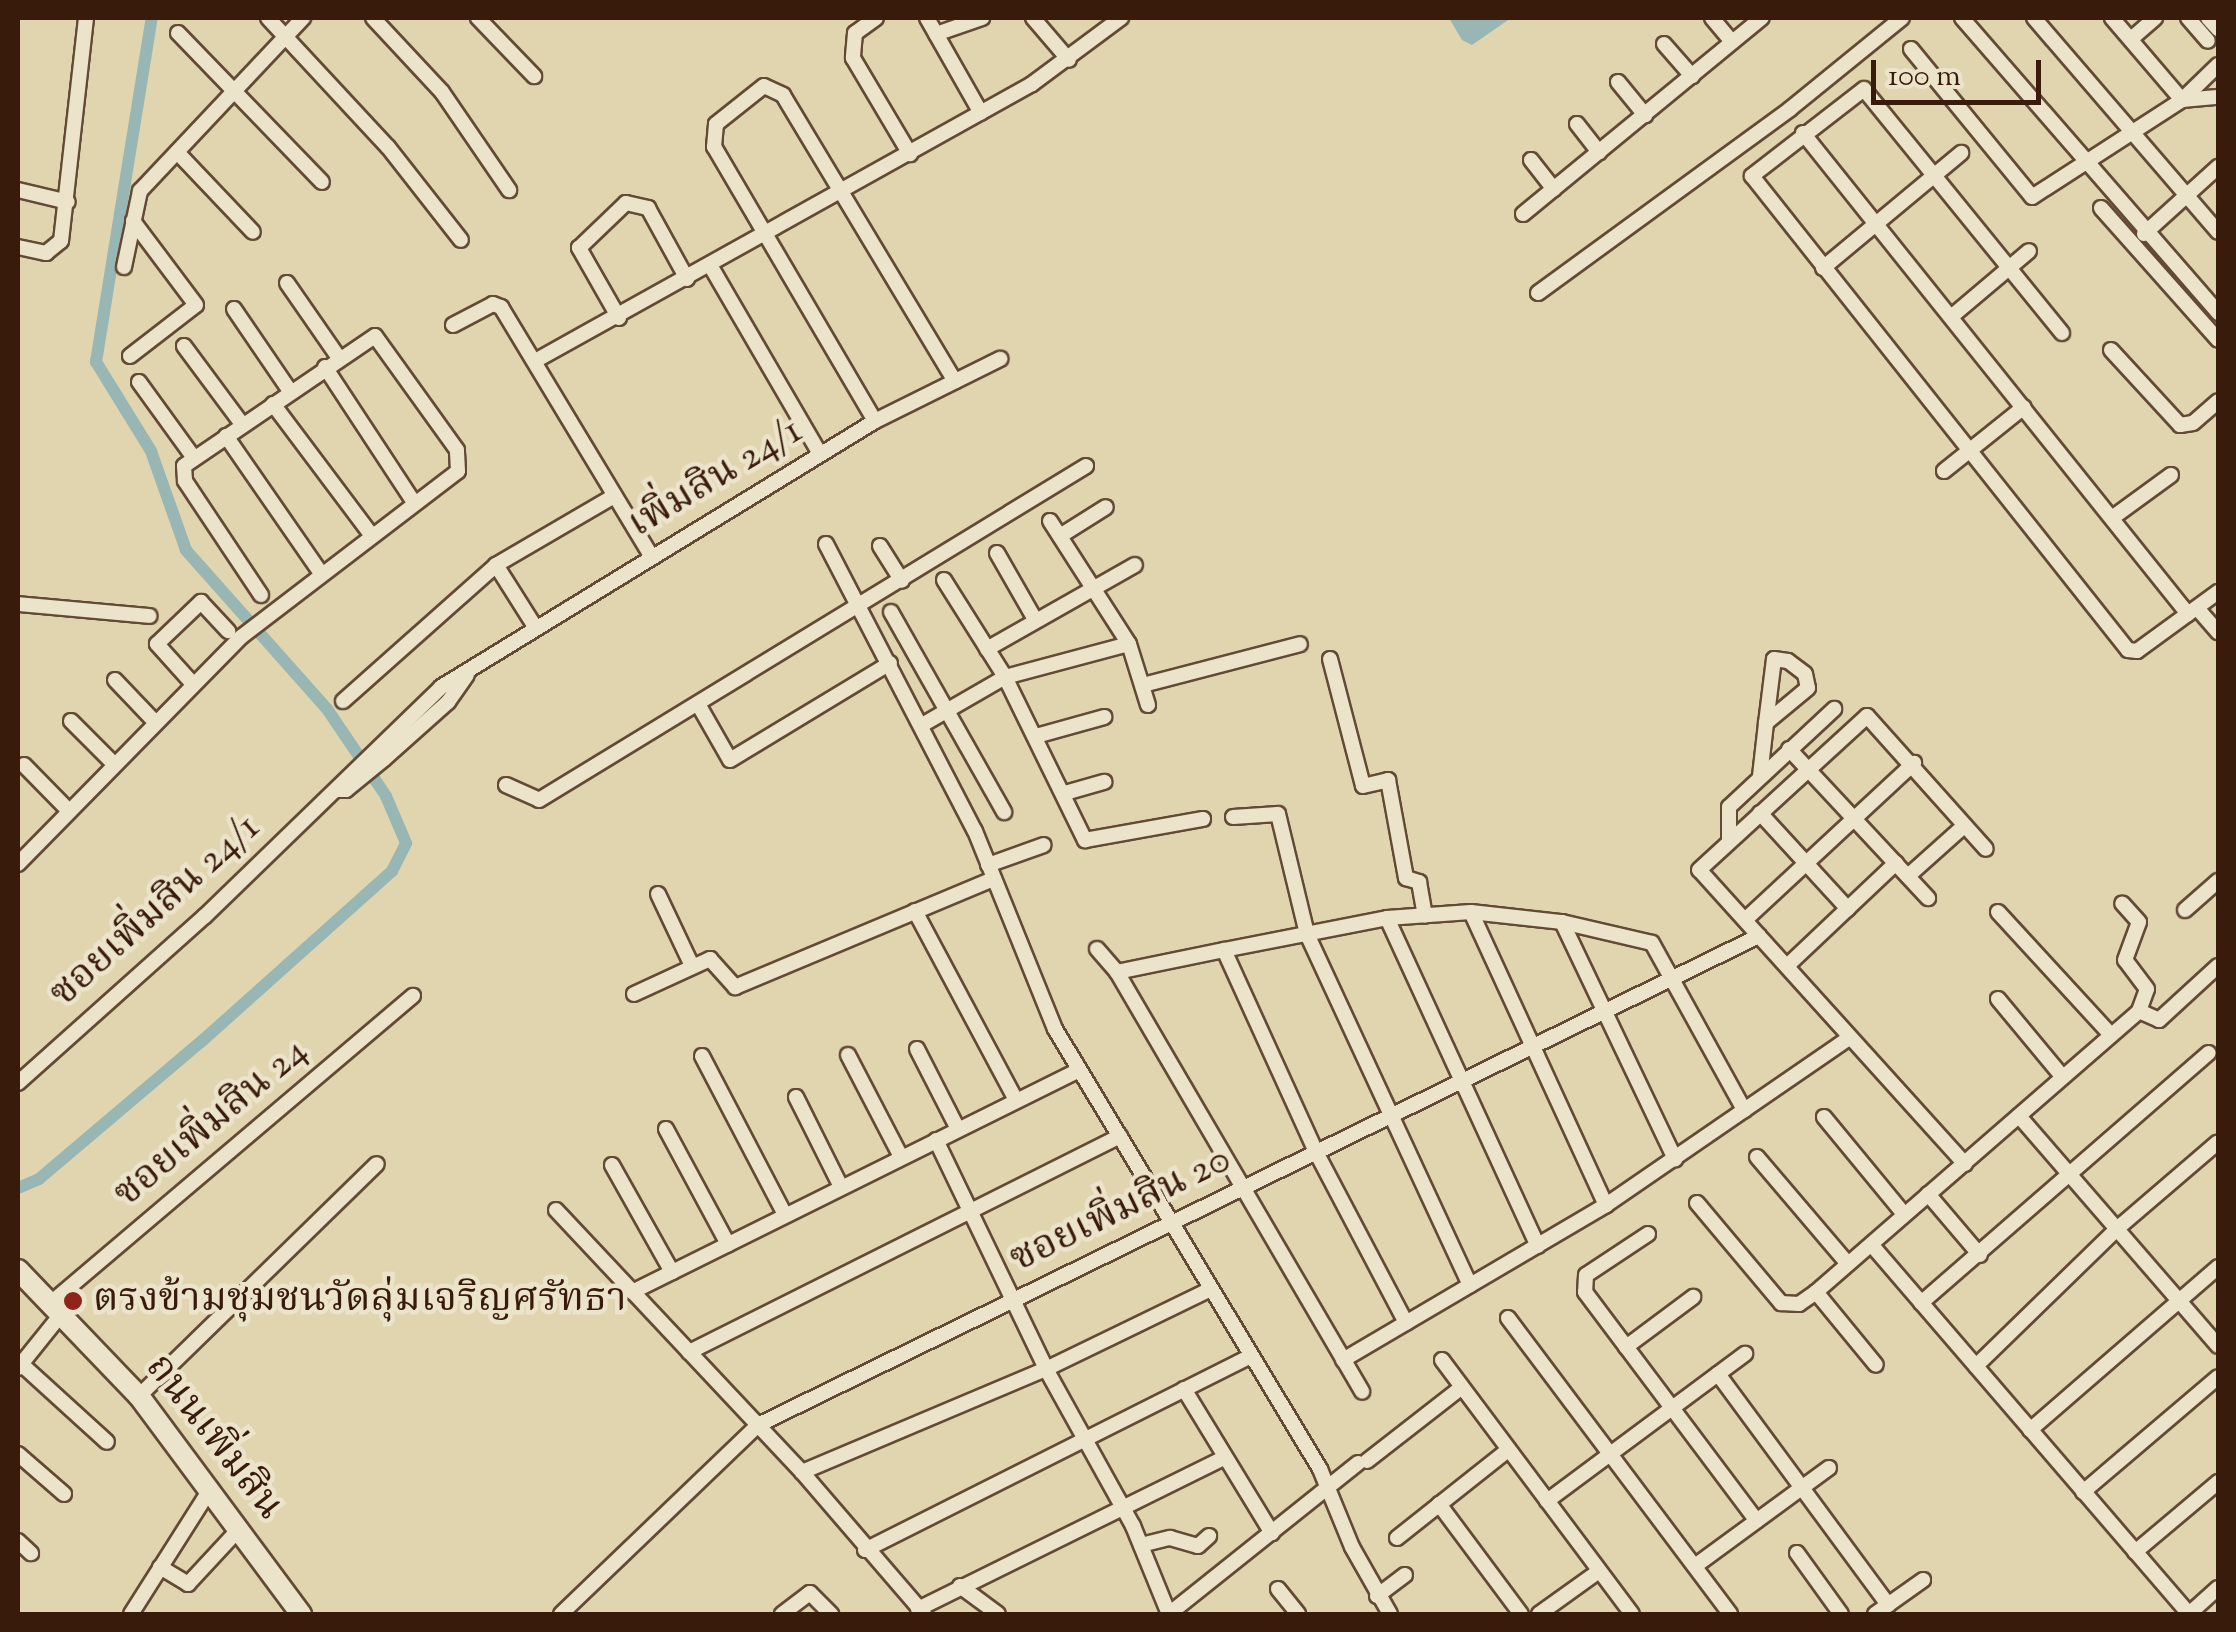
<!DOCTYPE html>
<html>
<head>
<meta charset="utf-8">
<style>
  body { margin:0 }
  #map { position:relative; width:2236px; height:1632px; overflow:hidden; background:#e0d5af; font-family:"Sorts Mill Goudy","Noto Serif Thai",serif }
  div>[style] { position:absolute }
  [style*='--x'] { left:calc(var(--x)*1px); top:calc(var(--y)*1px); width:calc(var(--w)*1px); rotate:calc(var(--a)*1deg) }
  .water>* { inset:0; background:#97b6b4 }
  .canal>* { height:12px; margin:-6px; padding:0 6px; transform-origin:6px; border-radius:6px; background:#97b6b4 }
  .roads { filter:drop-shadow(2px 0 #634a34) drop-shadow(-2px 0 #634a34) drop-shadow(0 2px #634a34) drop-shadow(0 -2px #634a34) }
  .street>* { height:14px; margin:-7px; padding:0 7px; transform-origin:7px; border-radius:7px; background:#ebe4cb }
  .secondary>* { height:20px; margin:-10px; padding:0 10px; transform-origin:10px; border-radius:10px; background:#ebe4cb }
  .dots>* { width:28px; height:28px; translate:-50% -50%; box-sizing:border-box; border:5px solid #ebe4cb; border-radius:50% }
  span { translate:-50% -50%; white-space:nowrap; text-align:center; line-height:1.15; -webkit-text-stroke:9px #ebe4cb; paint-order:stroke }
  .street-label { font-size:40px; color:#391b0b }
  .poi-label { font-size:40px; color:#391b0b }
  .left { translate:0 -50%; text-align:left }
  .frame { position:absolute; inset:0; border:20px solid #391b0b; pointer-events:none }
  .scale { position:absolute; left:1871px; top:60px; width:170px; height:45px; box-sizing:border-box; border:5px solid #391b0b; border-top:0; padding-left:12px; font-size:30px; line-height:35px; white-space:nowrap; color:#391b0b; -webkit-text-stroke:8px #ebe4cb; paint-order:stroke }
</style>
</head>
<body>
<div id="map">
  <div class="water">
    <i style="clip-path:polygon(1449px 18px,1511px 18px,1472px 45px,1462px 40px)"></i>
  </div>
  <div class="canal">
    <i style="--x:18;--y:1188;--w:23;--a:-23"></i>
    <i style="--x:39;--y:1179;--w:214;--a:-40.3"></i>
    <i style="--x:202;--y:1041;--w:255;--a:-41.8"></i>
    <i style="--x:392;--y:871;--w:31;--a:-63"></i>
    <i style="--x:406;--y:843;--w:51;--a:-113.1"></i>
    <i style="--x:386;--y:796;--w:105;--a:-124.1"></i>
    <i style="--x:327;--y:709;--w:213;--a:-131.6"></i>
    <i style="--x:186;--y:550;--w:105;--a:-109.5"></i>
    <i style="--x:151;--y:451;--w:105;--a:-121.7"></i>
    <i style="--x:96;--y:362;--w:349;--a:-80.8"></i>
  </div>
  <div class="roads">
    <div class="street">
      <i style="--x:268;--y:18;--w:176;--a:47.1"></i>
      <i style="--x:388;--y:147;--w:118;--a:51.9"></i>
      <i style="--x:373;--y:18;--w:101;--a:47"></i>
      <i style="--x:442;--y:92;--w:119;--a:55.6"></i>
      <i style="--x:478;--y:18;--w:81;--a:46"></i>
      <i style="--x:876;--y:18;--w:26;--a:144"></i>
      <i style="--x:855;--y:33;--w:25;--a:95"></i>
      <i style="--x:853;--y:58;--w:112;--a:59.3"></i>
      <i style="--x:927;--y:18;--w:109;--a:60.4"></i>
      <i style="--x:1033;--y:18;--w:55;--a:49.4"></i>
      <i style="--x:1712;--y:18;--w:31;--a:50"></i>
      <i style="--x:1962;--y:18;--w:391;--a:49"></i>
      <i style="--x:2034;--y:18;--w:282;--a:49.3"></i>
      <i style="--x:2188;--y:18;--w:30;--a:49"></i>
      <i style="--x:2208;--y:18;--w:15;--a:48"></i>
      <i style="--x:178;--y:33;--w:207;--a:46"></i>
      <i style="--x:936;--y:34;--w:49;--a:-19.2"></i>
      <i style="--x:2131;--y:39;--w:32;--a:-41"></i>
      <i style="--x:1664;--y:44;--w:43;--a:48.8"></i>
      <i style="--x:1911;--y:49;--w:191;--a:50.7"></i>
      <i style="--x:2032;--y:197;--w:179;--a:-32.9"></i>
      <i style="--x:2182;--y:100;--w:108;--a:-130.5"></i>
      <i style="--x:2218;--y:65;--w:50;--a:135.8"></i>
      <i style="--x:2182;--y:100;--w:36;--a:-5"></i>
      <i style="--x:1618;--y:82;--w:43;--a:50.7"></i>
      <i style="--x:1577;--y:124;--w:36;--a:52"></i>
      <i style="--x:1803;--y:133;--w:616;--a:51.33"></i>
      <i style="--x:177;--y:152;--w:110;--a:46.5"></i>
      <i style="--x:1531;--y:160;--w:37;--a:52"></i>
      <i style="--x:18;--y:190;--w:51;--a:13.5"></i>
      <i style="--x:2101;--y:208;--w:176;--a:48.4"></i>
      <i style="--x:1523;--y:214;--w:309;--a:-39.4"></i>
      <i style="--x:2144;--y:234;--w:100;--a:-42.2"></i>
      <i style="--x:18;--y:247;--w:29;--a:12"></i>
      <i style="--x:46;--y:253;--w:19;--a:-39"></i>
      <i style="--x:61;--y:241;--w:224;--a:-83.6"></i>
      <i style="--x:710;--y:265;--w:219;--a:59.8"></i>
      <i style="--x:124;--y:267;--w:78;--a:-78.1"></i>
      <i style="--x:140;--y:191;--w:238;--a:-46.7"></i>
      <i style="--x:1823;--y:268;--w:180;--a:-39.8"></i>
      <i style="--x:287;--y:283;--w:91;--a:55.3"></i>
      <i style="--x:1538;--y:293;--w:312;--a:-36.1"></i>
      <i style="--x:1790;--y:109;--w:144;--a:-39.1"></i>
      <i style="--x:234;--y:309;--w:99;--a:55.7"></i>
      <i style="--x:1951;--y:317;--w:102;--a:-40.2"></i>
      <i style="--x:619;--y:318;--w:81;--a:-119.7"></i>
      <i style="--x:579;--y:248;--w:65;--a:-43.8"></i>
      <i style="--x:626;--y:203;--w:23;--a:13"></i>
      <i style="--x:648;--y:208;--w:81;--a:61.2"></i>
      <i style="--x:453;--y:325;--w:45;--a:-27.7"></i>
      <i style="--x:493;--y:304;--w:9;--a:21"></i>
      <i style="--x:501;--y:307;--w:291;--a:58.9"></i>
      <i style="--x:2062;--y:333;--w:314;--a:-129.1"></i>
      <i style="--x:1864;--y:89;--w:142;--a:142.2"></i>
      <i style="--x:1752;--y:176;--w:605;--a:51.58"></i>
      <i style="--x:2128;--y:650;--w:9;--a:6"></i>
      <i style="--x:2137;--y:651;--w:100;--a:-36.1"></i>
      <i style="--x:184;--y:346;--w:97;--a:53.4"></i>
      <i style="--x:2111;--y:350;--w:102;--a:47.4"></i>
      <i style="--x:2180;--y:425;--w:13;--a:-9"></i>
      <i style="--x:2193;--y:423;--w:33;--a:-41"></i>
      <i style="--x:130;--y:356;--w:83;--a:-37.7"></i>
      <i style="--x:196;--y:305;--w:105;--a:-126.9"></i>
      <i style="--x:535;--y:361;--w:569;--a:-29.13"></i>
      <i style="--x:1032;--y:84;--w:111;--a:-36.6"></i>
      <i style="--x:325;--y:367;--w:160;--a:56.7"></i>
      <i style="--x:139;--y:382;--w:94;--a:54.1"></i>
      <i style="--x:273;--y:404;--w:161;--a:53.1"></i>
      <i style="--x:875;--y:421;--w:318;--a:-120.4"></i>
      <i style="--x:714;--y:147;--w:23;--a:-85"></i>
      <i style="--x:716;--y:124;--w:61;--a:-38.4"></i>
      <i style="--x:764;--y:86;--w:21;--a:25"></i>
      <i style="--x:783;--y:95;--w:334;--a:59"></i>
      <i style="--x:226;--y:436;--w:165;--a:55.3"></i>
      <i style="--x:1944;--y:471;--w:102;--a:-38.7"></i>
      <i style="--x:2112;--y:518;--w:73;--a:-36.1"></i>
      <i style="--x:1050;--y:521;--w:146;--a:57.3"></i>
      <i style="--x:1060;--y:536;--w:54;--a:-32.2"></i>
      <i style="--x:826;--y:544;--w:323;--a:62.6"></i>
      <i style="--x:975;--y:831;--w:214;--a:68"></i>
      <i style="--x:1055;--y:1029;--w:514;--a:58.94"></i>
      <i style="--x:1320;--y:1469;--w:84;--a:67.7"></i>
      <i style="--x:1352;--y:1547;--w:77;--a:60.4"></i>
      <i style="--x:880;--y:546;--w:41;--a:57.8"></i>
      <i style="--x:997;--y:553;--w:78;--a:60.2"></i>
      <i style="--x:496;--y:565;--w:71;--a:57.7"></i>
      <i style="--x:944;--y:580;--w:115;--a:57.8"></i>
      <i style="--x:1005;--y:677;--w:182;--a:63.9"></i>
      <i style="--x:1085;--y:840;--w:120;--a:-10.1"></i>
      <i style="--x:18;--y:604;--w:132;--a:5.2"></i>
      <i style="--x:2197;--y:608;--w:32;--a:49"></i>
      <i style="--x:891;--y:612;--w:230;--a:60.5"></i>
      <i style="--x:987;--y:649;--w:170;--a:-29.6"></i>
      <i style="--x:1330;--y:659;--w:131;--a:75.4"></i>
      <i style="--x:1363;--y:786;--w:26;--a:-13"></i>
      <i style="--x:1388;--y:780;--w:100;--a:79.6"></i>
      <i style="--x:1406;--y:878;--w:14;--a:17"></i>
      <i style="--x:1419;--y:882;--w:34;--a:80"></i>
      <i style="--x:115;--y:680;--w:57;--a:46.4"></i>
      <i style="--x:193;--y:684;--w:54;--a:-132"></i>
      <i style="--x:157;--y:644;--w:61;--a:-43.7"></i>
      <i style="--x:201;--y:602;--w:40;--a:47"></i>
      <i style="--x:1143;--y:685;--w:162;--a:-14.6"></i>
      <i style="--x:343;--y:701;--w:205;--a:-41.6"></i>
      <i style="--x:496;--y:565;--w:137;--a:-30.3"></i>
      <i style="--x:698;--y:704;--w:64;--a:60.3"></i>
      <i style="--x:730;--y:760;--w:187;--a:-31.2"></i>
      <i style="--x:71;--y:721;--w:59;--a:45"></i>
      <i style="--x:922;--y:725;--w:96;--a:-30"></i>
      <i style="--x:1005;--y:677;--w:128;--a:-14.9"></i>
      <i style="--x:1129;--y:644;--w:64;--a:72.7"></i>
      <i style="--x:1036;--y:736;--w:71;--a:-15.6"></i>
      <i style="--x:1789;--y:749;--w:204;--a:47"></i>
      <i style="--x:24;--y:765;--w:63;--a:45.6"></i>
      <i style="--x:1760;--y:776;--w:53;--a:-83.5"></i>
      <i style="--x:1766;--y:723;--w:64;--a:-82.9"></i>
      <i style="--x:1774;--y:659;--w:14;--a:8"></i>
      <i style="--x:1788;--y:661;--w:21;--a:37"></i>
      <i style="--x:1805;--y:674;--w:14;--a:78"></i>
      <i style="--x:1808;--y:688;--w:55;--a:140.2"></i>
      <i style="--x:506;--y:785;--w:36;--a:24"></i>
      <i style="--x:539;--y:800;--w:641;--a:-31.41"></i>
      <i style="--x:338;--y:790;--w:8;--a:0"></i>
      <i style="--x:346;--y:790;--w:49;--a:-39.2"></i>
      <i style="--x:384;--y:759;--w:86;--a:-41.7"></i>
      <i style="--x:448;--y:702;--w:33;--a:-55"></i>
      <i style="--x:1065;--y:793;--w:41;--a:-15.8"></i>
      <i style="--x:1760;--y:813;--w:130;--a:47.5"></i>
      <i style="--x:1233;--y:817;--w:45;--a:-3.8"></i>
      <i style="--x:1278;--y:814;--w:123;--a:76.4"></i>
      <i style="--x:1307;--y:934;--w:387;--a:65.1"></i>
      <i style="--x:1729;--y:841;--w:34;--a:-90"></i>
      <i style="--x:1729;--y:807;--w:144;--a:-43"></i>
      <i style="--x:18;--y:864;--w:318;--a:-45.5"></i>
      <i style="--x:241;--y:637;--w:273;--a:-37.4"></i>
      <i style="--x:458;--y:471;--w:21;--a:-93"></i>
      <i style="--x:457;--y:450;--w:140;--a:-125.7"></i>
      <i style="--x:375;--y:336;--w:231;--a:145.8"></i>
      <i style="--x:184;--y:466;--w:15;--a:86"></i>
      <i style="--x:185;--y:481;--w:137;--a:56.3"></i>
      <i style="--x:988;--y:865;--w:59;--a:-19.7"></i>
      <i style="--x:1908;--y:876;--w:75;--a:-41.8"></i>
      <i style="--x:658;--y:894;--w:80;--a:64.7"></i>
      <i style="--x:2185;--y:910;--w:44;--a:-41.3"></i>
      <i style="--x:915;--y:911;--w:214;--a:61.9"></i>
      <i style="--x:1471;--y:912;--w:323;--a:65.3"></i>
      <i style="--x:1998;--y:912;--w:167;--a:47.4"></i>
      <i style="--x:1387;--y:918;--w:361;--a:65.3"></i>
      <i style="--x:1745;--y:920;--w:231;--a:-42.9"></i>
      <i style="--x:1562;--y:922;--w:263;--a:64.5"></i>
      <i style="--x:1097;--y:949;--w:30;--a:49"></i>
      <i style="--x:1117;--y:972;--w:486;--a:59.7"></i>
      <i style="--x:1224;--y:950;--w:166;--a:-11.1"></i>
      <i style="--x:1387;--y:918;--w:84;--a:-4.1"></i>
      <i style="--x:1471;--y:912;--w:92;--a:6.3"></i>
      <i style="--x:1562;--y:922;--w:92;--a:13.1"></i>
      <i style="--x:1652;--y:943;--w:191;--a:61.1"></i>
      <i style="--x:1787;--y:966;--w:150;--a:-43.4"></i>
      <i style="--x:1117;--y:972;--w:109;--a:-11.6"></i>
      <i style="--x:1224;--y:950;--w:222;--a:65.5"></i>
      <i style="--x:1316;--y:1152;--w:193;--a:62.2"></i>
      <i style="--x:634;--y:994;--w:84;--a:-24.7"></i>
      <i style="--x:710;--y:959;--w:38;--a:48"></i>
      <i style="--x:735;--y:987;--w:280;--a:-22.7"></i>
      <i style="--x:1998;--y:999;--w:100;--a:50.3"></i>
      <i style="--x:2139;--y:1011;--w:22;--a:24"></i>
      <i style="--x:2159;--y:1020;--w:80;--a:-42.5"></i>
      <i style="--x:917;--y:1049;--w:90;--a:62.9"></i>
      <i style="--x:848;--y:1055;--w:115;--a:62.5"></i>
      <i style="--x:702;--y:1056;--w:179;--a:62.4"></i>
      <i style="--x:18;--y:1083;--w:251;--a:-41.8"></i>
      <i style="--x:205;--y:916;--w:329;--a:-44.1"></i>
      <i style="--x:441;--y:687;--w:509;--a:-31.5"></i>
      <i style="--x:875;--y:421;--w:140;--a:-26.4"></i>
      <i style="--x:796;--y:1097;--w:101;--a:63.4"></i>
      <i style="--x:2019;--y:1116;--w:304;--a:49.1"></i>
      <i style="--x:1824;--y:1117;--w:126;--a:50.5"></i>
      <i style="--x:666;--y:1129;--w:131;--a:61.7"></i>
      <i style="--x:936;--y:1140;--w:254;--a:64.3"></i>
      <i style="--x:1046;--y:1369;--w:179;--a:61"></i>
      <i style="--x:1133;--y:1526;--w:95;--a:67.8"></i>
      <i style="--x:1757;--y:1157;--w:140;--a:49.6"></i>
      <i style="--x:1965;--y:1164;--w:396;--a:-132.1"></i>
      <i style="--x:1699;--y:870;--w:228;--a:-42.5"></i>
      <i style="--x:1867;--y:716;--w:178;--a:48.2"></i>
      <i style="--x:612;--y:1165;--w:123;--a:60.7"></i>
      <i style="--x:1928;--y:1194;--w:80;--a:49.6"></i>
      <i style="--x:1697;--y:1203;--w:131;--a:50"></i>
      <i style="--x:1781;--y:1303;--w:18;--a:3"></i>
      <i style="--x:1799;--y:1304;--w:21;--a:-35"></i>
      <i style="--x:1816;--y:1292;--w:428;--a:-41"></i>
      <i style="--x:2139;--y:1011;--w:23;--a:-70"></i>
      <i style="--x:2147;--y:989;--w:36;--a:-127"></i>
      <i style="--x:2125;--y:960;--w:40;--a:-69.8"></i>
      <i style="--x:2139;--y:922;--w:25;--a:-132"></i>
      <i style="--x:556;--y:1210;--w:359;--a:46.8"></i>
      <i style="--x:802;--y:1472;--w:187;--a:49.3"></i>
      <i style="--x:1648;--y:1234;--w:74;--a:146.5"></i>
      <i style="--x:1586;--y:1275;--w:17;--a:93"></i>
      <i style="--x:1585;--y:1292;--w:286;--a:53.1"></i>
      <i style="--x:1876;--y:1250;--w:480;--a:49.3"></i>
      <i style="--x:632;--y:1292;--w:499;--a:-26.4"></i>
      <i style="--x:1816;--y:1292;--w:94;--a:50.6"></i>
      <i style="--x:53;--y:1301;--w:472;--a:-40.3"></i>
      <i style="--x:1921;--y:1303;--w:381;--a:-41"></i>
      <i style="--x:1508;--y:1318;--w:370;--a:53.1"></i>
      <i style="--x:1626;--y:1347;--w:84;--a:-36.7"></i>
      <i style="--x:689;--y:1352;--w:482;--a:-26.6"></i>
      <i style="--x:1343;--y:1360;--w:305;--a:-30.5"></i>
      <i style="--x:1606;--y:1205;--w:295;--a:-34.5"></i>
      <i style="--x:1442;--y:1360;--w:317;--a:53.2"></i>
      <i style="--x:18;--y:1361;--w:120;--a:42.3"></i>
      <i style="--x:1976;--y:1366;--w:199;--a:-44.2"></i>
      <i style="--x:2119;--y:1227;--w:130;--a:-40.6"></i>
      <i style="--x:18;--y:1368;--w:72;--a:-51.2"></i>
      <i style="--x:1718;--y:1374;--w:287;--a:53.6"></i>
      <i style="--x:1184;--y:1389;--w:169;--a:58.6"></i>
      <i style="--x:139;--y:1396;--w:332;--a:-44.3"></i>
      <i style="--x:2030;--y:1430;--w:249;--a:-40.9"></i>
      <i style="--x:18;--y:1454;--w:61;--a:41"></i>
      <i style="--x:1367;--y:1461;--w:120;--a:-37.9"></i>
      <i style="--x:802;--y:1472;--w:265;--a:-22.9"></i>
      <i style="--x:1046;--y:1369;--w:181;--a:-25.9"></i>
      <i style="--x:2083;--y:1492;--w:177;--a:-40.4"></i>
      <i style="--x:1547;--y:1501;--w:247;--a:-36.6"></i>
      <i style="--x:1439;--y:1504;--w:137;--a:53.3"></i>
      <i style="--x:1397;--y:1538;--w:142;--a:-38.4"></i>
      <i style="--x:18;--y:1541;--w:18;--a:43"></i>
      <i style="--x:1141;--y:1545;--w:30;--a:-14"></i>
      <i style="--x:1170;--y:1538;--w:29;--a:16"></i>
      <i style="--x:1198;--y:1546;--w:15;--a:-42"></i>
      <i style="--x:865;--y:1550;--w:432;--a:-26.7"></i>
      <i style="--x:2135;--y:1552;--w:109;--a:-40.1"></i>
      <i style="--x:1797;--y:1553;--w:75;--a:54.2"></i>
      <i style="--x:1695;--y:1566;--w:166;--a:-36.2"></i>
      <i style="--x:160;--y:1567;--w:33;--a:31"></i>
      <i style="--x:188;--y:1584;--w:76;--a:-47.1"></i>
      <i style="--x:960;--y:1586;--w:47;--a:36.4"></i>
      <i style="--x:1278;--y:1589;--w:32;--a:51"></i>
      <i style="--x:1377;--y:1596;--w:35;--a:-37"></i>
      <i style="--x:918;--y:1609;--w:341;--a:-26.3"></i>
      <i style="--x:131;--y:1614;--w:149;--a:-57.6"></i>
      <i style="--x:561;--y:1614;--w:273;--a:-43.8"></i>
      <i style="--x:758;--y:1425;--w:1114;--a:-26.04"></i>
      <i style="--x:782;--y:1614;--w:35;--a:-37"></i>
      <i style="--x:810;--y:1593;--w:30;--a:45"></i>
      <i style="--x:1169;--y:1614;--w:242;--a:-38.6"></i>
      <i style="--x:1539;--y:1614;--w:74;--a:-35.6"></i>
      <i style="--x:1875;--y:1614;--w:59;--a:-35.3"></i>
      <i style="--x:2189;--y:1614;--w:39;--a:-42"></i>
    </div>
    <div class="secondary">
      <i style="--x:18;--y:1270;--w:175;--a:46.2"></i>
      <i style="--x:139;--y:1396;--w:272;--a:53.4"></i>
    </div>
  </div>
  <div class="dots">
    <i style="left:73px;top:1301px;background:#8f2418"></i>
  </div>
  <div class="street-label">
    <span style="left:716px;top:479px;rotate:-31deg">เพิ่มสิน 24/1</span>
    <span style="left:156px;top:912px;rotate:-42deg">ซอยเพิ่มสิน 24/1</span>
    <span style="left:212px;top:1124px;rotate:-40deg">ซอยเพิ่มสิน 24</span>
    <span style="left:1121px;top:1211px;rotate:-26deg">ซอยเพิ่มสิน 20</span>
    <span style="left:213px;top:1438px;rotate:52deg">ถนนเพิ่มสิน</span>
  </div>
  <div class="poi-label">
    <span class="left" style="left:93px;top:1301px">ตรงข้ามชุมชนวัดลุ่มเจริญศรัทธา</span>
  </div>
  <div class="frame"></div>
  <div class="scale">100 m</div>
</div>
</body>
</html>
